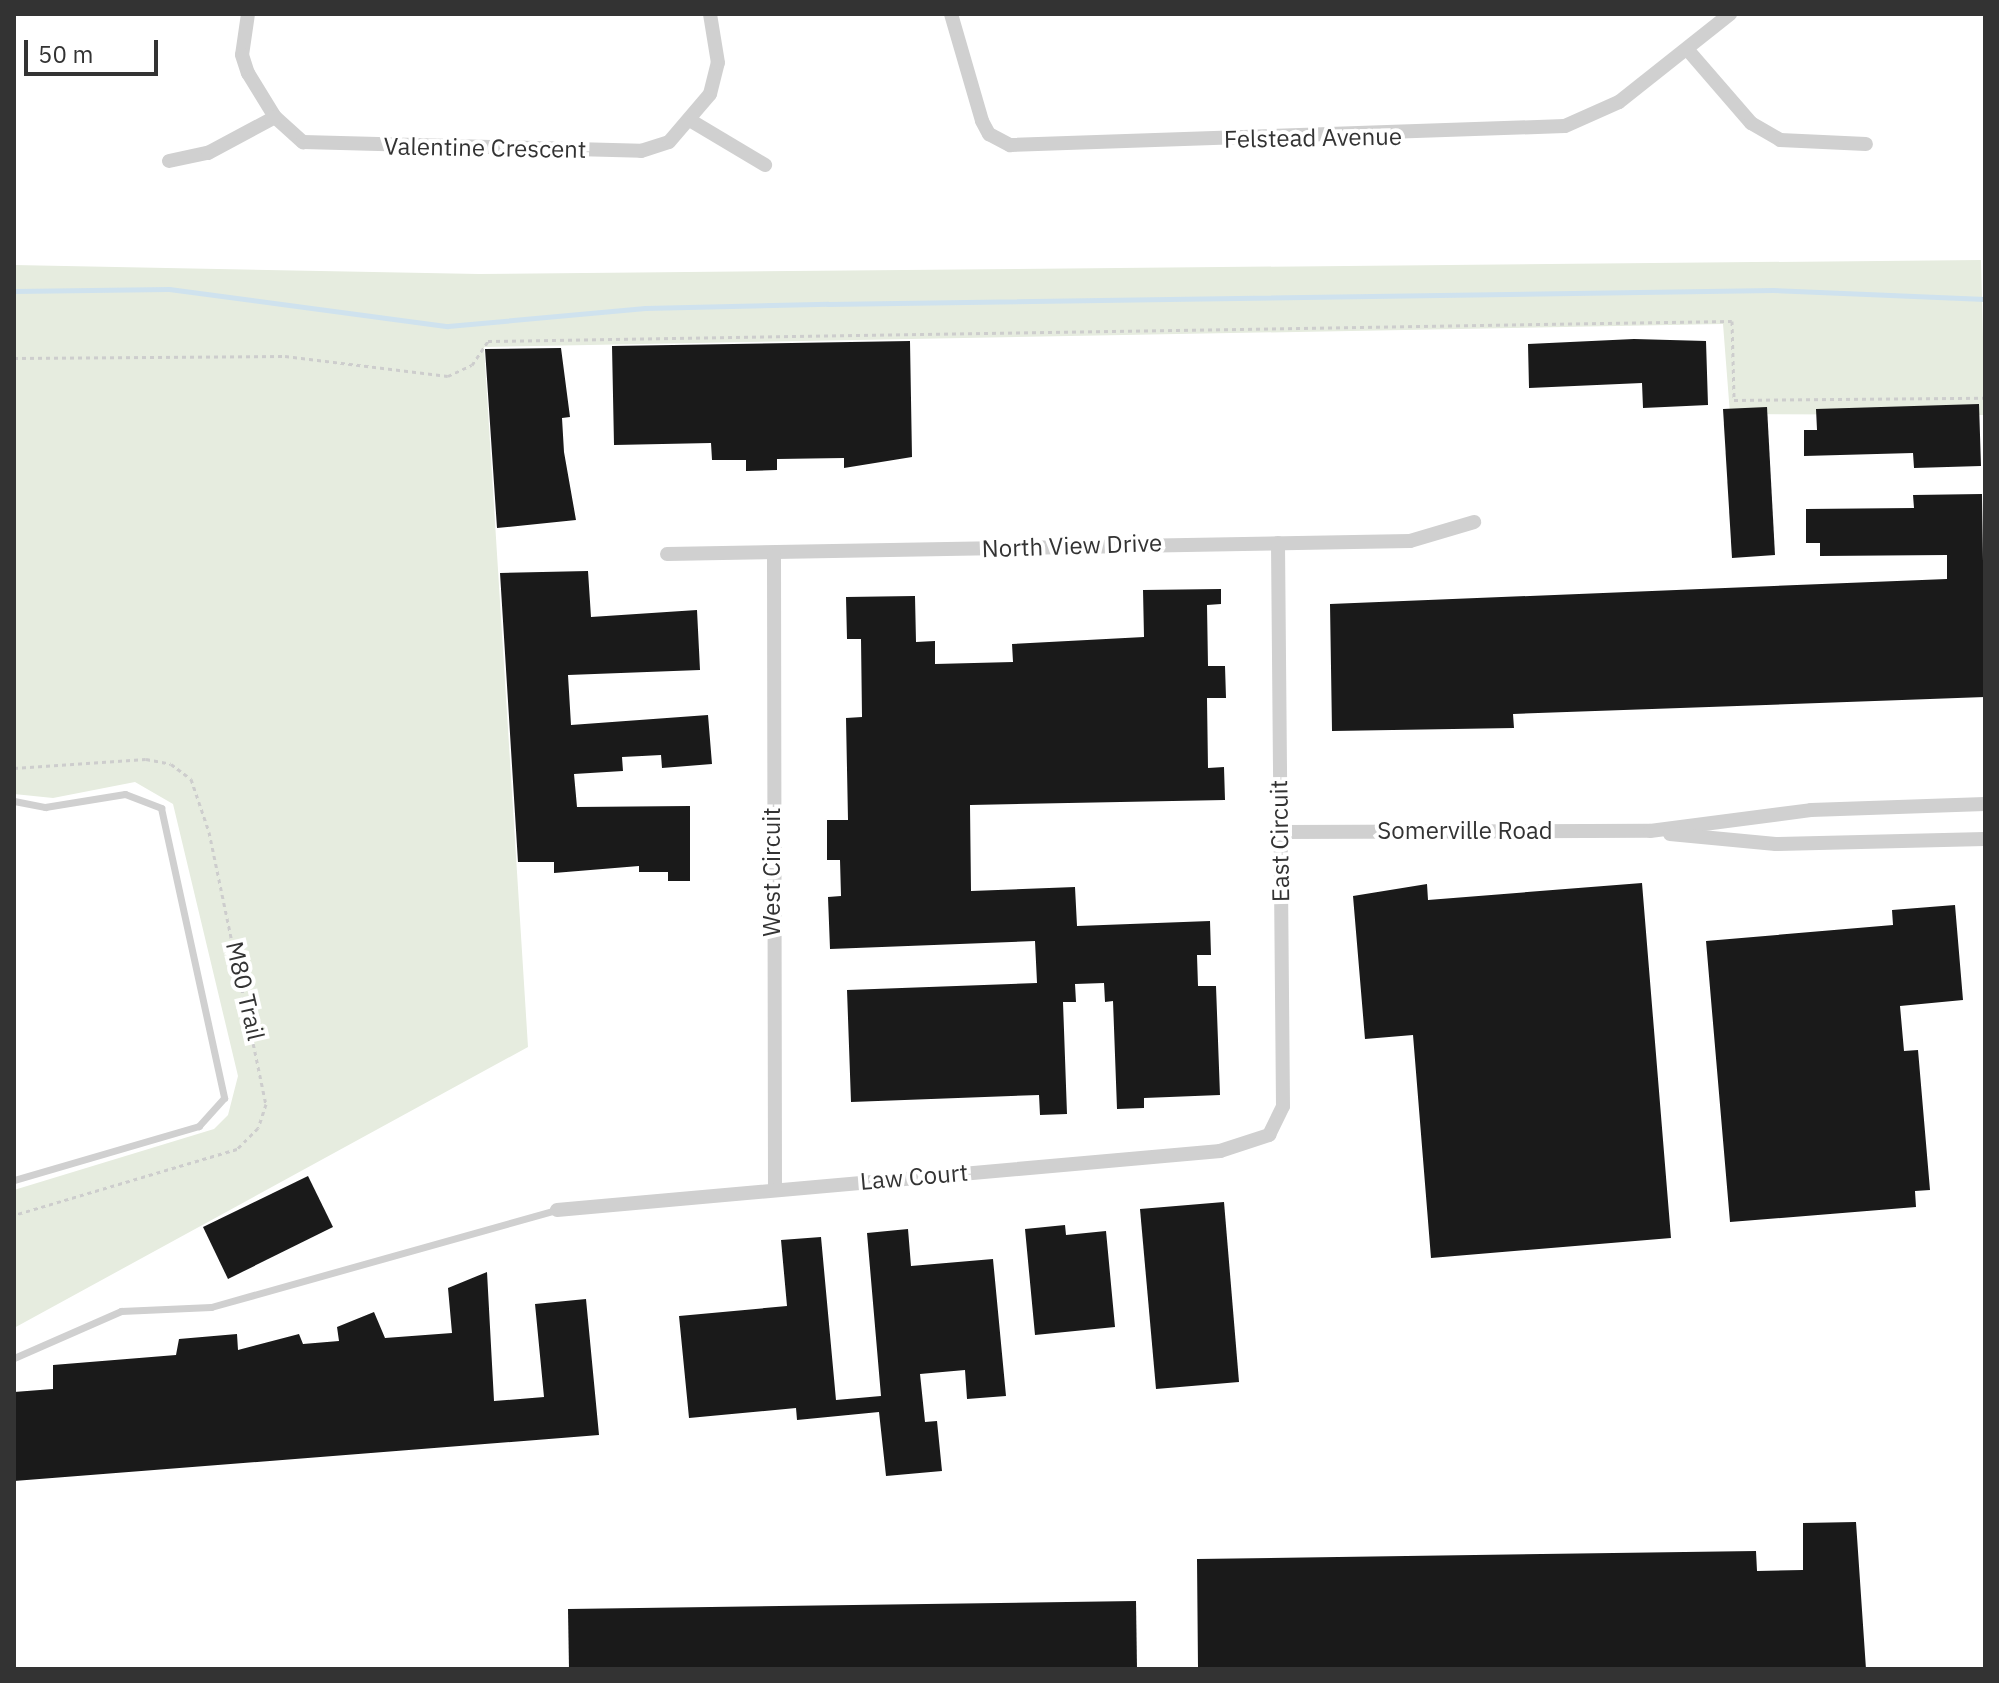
<!DOCTYPE html>
<html>
<head>
<meta charset="utf-8">
<style>
  body { margin:0 }
  #map { position:relative; width:1999px; height:1683px; overflow:hidden; background:#fff; font-family:"IBM Plex Sans",sans-serif }
  div>[style] { position:absolute }
  [style*='--x'] { left:calc(var(--x)*1px); top:calc(var(--y)*1px); width:calc(var(--w)*1px); rotate:calc(var(--a)*1deg) }
  .green>* { inset:0; background:#e6ecdf }
  .stream>* { height:5px; margin:-2.5px; padding:0 2.5px; transform-origin:2.5px; border-radius:2.5px; background:#cfe2ee }
  .building>* { inset:0; background:#1a1a1a }
  .path>* { height:3px; margin-top:-1.5px; transform-origin:0; background:repeating-linear-gradient(90deg,#cdcdcd 0 4px,transparent 0 8px) }
  .lane>* { height:7px; margin:-3.5px; padding:0 3.5px; transform-origin:3.5px; border-radius:3.5px; background:#d0d0d0 }
  .street>* { height:14px; margin:-7px; padding:0 7px; transform-origin:7px; border-radius:7px; background:#d0d0d0 }
  span { translate:-50% -50%; white-space:nowrap; text-align:center; line-height:1.15; -webkit-text-stroke:8px #fff; paint-order:stroke }
  .street-label { font-size:24px; color:#333 }
  .frame { position:absolute; inset:0; border:16px solid #333; pointer-events:none }
  .scale { position:absolute; left:24px; top:40px; width:134px; height:36px; box-sizing:border-box; border:4px solid #333; border-top:0; padding-left:10px; font-size:24px; line-height:28px; white-space:nowrap; color:#333; -webkit-text-stroke:6px #fff; paint-order:stroke }
</style>
</head>
<body>
<div id="map">
  <div class="green">
    <i style="clip-path:polygon(1981px 260px,1985px 415px,1730px 414px,1723px 324px,484px 347px,528px 1047px,14px 1328px,14px 1190px,214px 1129px,228px 1115px,238px 1076px,173px 804px,135px 782px,53px 798px,14px 794px,14px 265px,479px 274px)"></i>
  </div>
  <div class="stream">
    <i style="--x:14;--y:291;--w:155;--a:-0.7"></i>
    <i style="--x:169;--y:289;--w:281;--a:7.6"></i>
    <i style="--x:448;--y:326;--w:198;--a:-5.2"></i>
    <i style="--x:645;--y:308;--w:183;--a:-1.3"></i>
    <i style="--x:828;--y:304;--w:945;--a:-0.85"></i>
    <i style="--x:1773;--y:290;--w:212;--a:2.4"></i>
  </div>
  <div class="building">
    <i style="clip-path:polygon(1634px 339px,1706px 341px,1708px 405px,1643px 408px,1642px 383px,1529px 388px,1528px 344px)"></i>
    <i style="clip-path:polygon(910px 341px,912px 457px,844px 468px,844px 458px,777px 459px,777px 470px,746px 471px,746px 460px,712px 460px,711px 443px,614px 445px,612px 346px)"></i>
    <i style="clip-path:polygon(561px 348px,570px 417px,562px 418px,564px 452px,576px 520px,497px 528px,485px 349px)"></i>
    <i style="clip-path:polygon(1979px 404px,1981px 466px,1914px 468px,1913px 453px,1804px 456px,1804px 430px,1817px 430px,1816px 409px)"></i>
    <i style="clip-path:polygon(1767px 407px,1775px 555px,1732px 558px,1723px 409px)"></i>
    <i style="clip-path:polygon(1982px 494px,1985px 697px,1513px 714px,1514px 728px,1332px 731px,1330px 604px,1947px 579px,1947px 555px,1820px 556px,1820px 543px,1806px 543px,1806px 509px,1914px 508px,1913px 495px)"></i>
    <i style="clip-path:polygon(588px 571px,591px 617px,697px 610px,700px 670px,568px 675px,571px 725px,708px 715px,712px 764px,662px 768px,661px 755px,642px 756px,622px 757px,623px 771px,574px 774px,577px 807px,690px 806px,690px 881px,668px 881px,668px 872px,639px 872px,639px 866px,554px 873px,554px 862px,518px 862px,500px 573px)"></i>
    <i style="clip-path:polygon(1221px 589px,1221px 604px,1207px 605px,1208px 666px,1225px 666px,1226px 698px,1207px 698px,1208px 768px,1224px 767px,1225px 800px,970px 805px,971px 891px,1075px 887px,1077px 926px,1210px 921px,1211px 955px,1197px 955px,1198px 986px,1216px 986px,1220px 1095px,1144px 1098px,1144px 1108px,1117px 1109px,1113px 1001px,1105px 1002px,1104px 983px,1075px 984px,1076px 1002px,1063px 1002px,1067px 1114px,1040px 1115px,1039px 1095px,851px 1102px,847px 990px,1037px 983px,1035px 941px,830px 949px,828px 897px,841px 896px,840px 860px,827px 860px,827px 820px,848px 820px,846px 718px,862px 717px,861px 639px,847px 639px,846px 597px,915px 596px,916px 642px,935px 641px,935px 664px,1013px 662px,1012px 644px,1144px 637px,1143px 590px)"></i>
    <i style="clip-path:polygon(1642px 883px,1671px 1238px,1431px 1258px,1413px 1035px,1365px 1039px,1353px 896px,1427px 884px,1428px 900px)"></i>
    <i style="clip-path:polygon(1955px 905px,1963px 1000px,1900px 1006px,1904px 1051px,1918px 1050px,1930px 1190px,1915px 1191px,1916px 1207px,1730px 1222px,1706px 941px,1893px 925px,1892px 910px)"></i>
    <i style="clip-path:polygon(308px 1176px,333px 1227px,228px 1279px,203px 1227px)"></i>
    <i style="clip-path:polygon(1224px 1202px,1239px 1382px,1156px 1389px,1140px 1209px)"></i>
    <i style="clip-path:polygon(1065px 1225px,1066px 1235px,1106px 1231px,1115px 1327px,1035px 1335px,1025px 1229px)"></i>
    <i style="clip-path:polygon(908px 1229px,911px 1266px,993px 1259px,1006px 1396px,967px 1399px,965px 1370px,920px 1374px,925px 1422px,937px 1421px,942px 1471px,886px 1476px,879px 1412px,797px 1420px,796px 1408px,689px 1418px,679px 1316px,787px 1306px,781px 1240px,821px 1237px,836px 1400px,881px 1396px,867px 1233px)"></i>
    <i style="clip-path:polygon(487px 1272px,494px 1401px,544px 1397px,535px 1304px,586px 1299px,599px 1435px,14px 1481px,14px 1392px,53px 1389px,53px 1365px,176px 1355px,179px 1339px,237px 1334px,238px 1350px,299px 1334px,303px 1344px,339px 1341px,337px 1327px,374px 1312px,385px 1338px,452px 1333px,448px 1288px)"></i>
    <i style="clip-path:polygon(1856px 1522px,1866px 1669px,1198px 1669px,1197px 1559px,1756px 1551px,1757px 1571px,1803px 1570px,1803px 1523px)"></i>
    <i style="clip-path:polygon(1136px 1601px,1137px 1669px,569px 1669px,568px 1609px)"></i>
  </div>
  <div class="path">
    <i style="--x:14;--y:358;--w:271;--a:-0.4"></i>
    <i style="--x:285;--y:356;--w:164;--a:7"></i>
    <i style="--x:448;--y:376;--w:26;--a:-25"></i>
    <i style="--x:472;--y:365;--w:29;--a:-56"></i>
    <i style="--x:488;--y:341;--w:1244;--a:-0.92"></i>
    <i style="--x:1732;--y:321;--w:79;--a:88.5"></i>
    <i style="--x:1734;--y:400;--w:251;--a:-0.5"></i>
    <i style="--x:14;--y:768;--w:132;--a:-3.9"></i>
    <i style="--x:146;--y:759;--w:25;--a:11"></i>
    <i style="--x:171;--y:764;--w:25;--a:37"></i>
    <i style="--x:191;--y:779;--w:56;--a:71.2"></i>
    <i style="--x:209;--y:832;--w:278;--a:78.2"></i>
    <i style="--x:266;--y:1104;--w:25;--a:108"></i>
    <i style="--x:258;--y:1128;--w:30;--a:135"></i>
    <i style="--x:237;--y:1149;--w:233;--a:163.5"></i>
  </div>
  <div class="lane">
    <i style="--x:14;--y:801;--w:32;--a:11"></i>
    <i style="--x:45;--y:807;--w:81;--a:-9.2"></i>
    <i style="--x:125;--y:794;--w:39;--a:21"></i>
    <i style="--x:161;--y:808;--w:297;--a:77.7"></i>
    <i style="--x:224;--y:1098;--w:38;--a:132"></i>
    <i style="--x:199;--y:1126;--w:193;--a:163.7"></i>
    <i style="--x:14;--y:1358;--w:117;--a:-23.7"></i>
    <i style="--x:121;--y:1311;--w:90;--a:-2.5"></i>
    <i style="--x:211;--y:1307;--w:359;--a:-15.7"></i>
  </div>
  <div class="street">
    <i style="--x:248;--y:14;--w:41;--a:98.3"></i>
    <i style="--x:242;--y:55;--w:19;--a:72"></i>
    <i style="--x:248;--y:73;--w:52;--a:58.5"></i>
    <i style="--x:275;--y:117;--w:38;--a:42"></i>
    <i style="--x:303;--y:142;--w:338;--a:1.5"></i>
    <i style="--x:641;--y:151;--w:29;--a:-18"></i>
    <i style="--x:669;--y:142;--w:63;--a:-49.5"></i>
    <i style="--x:710;--y:94;--w:32;--a:-76"></i>
    <i style="--x:718;--y:63;--w:50;--a:-99.3"></i>
    <i style="--x:951;--y:14;--w:111;--a:73.8"></i>
    <i style="--x:982;--y:121;--w:15;--a:62"></i>
    <i style="--x:989;--y:134;--w:24;--a:28"></i>
    <i style="--x:1010;--y:145;--w:555;--a:-1.96"></i>
    <i style="--x:1565;--y:126;--w:59;--a:-24"></i>
    <i style="--x:1619;--y:102;--w:142;--a:-38.4"></i>
    <i style="--x:1687;--y:49;--w:98;--a:49.1"></i>
    <i style="--x:1751;--y:123;--w:34;--a:30"></i>
    <i style="--x:1780;--y:140;--w:86;--a:2.7"></i>
    <i style="--x:693;--y:122;--w:84;--a:30.8"></i>
    <i style="--x:169;--y:161;--w:40;--a:-12"></i>
    <i style="--x:208;--y:153;--w:76;--a:-28.2"></i>
    <i style="--x:667;--y:554;--w:743;--a:-1"></i>
    <i style="--x:1410;--y:541;--w:67;--a:-16.5"></i>
    <i style="--x:774;--y:556;--w:633;--a:89.91"></i>
    <i style="--x:1279;--y:832;--w:371;--a:-0.2"></i>
    <i style="--x:1650;--y:831;--w:162;--a:-7.4"></i>
    <i style="--x:1811;--y:810;--w:174;--a:-2"></i>
    <i style="--x:1670;--y:834;--w:106;--a:5.4"></i>
    <i style="--x:1776;--y:844;--w:209;--a:-1.4"></i>
    <i style="--x:557;--y:1210;--w:666;--a:-5.09"></i>
    <i style="--x:1220;--y:1151;--w:52;--a:-18.1"></i>
    <i style="--x:1269;--y:1135;--w:32;--a:-64"></i>
    <i style="--x:1283;--y:1106;--w:563;--a:-90.51"></i>
  </div>
  <div class="street-label">
    <span style="left:1313px;top:138px;rotate:-1deg">Felstead Avenue</span>
    <span style="left:485px;top:148px;rotate:1deg">Valentine Crescent</span>
    <span style="left:1072px;top:546px;rotate:-2deg">North View Drive</span>
    <span style="left:1465px;top:831px">Somerville Road</span>
    <span style="left:1280px;top:841px;rotate:-91deg">East Circuit</span>
    <span style="left:772px;top:872px;rotate:-90deg">West Circuit</span>
    <span style="left:245px;top:991px;rotate:77deg">M80 Trail</span>
    <span style="left:914px;top:1177px;rotate:-5deg">Law Court</span>
  </div>
  <div class="frame"></div>
  <div class="scale">50 m</div>
</div>
</body>
</html>
